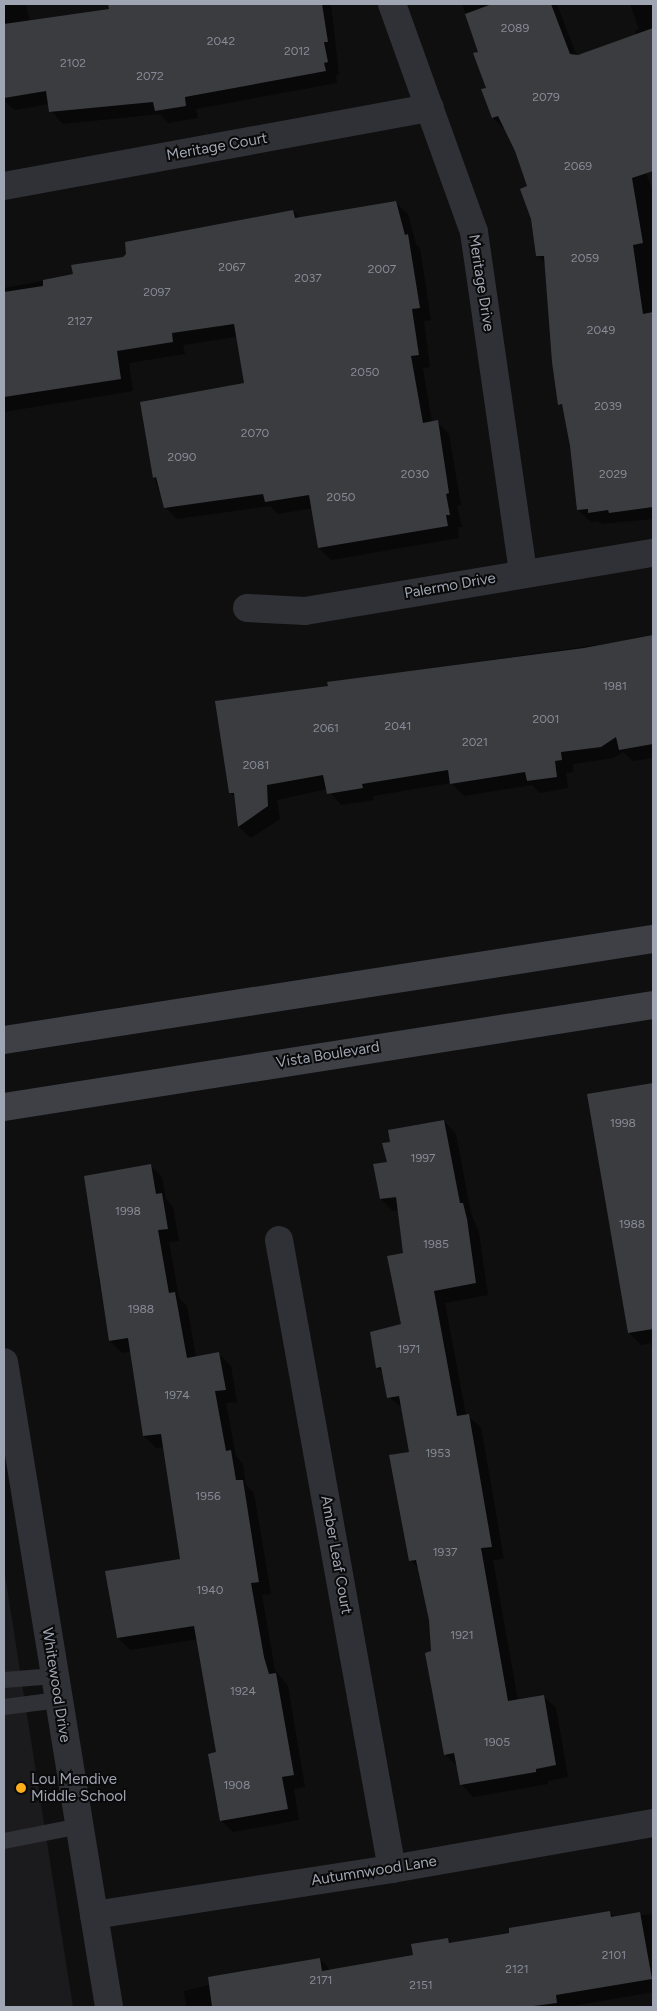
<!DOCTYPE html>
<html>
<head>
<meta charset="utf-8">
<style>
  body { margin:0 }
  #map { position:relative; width:657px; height:2011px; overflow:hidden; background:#0f0f10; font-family:Figtree,sans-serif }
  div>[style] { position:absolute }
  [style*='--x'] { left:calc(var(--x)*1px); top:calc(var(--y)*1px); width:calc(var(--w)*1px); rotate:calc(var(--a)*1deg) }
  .built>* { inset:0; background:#1b1b1d }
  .shadow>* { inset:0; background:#0007 }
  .building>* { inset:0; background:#3b3c40 }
  .service>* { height:16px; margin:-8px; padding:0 8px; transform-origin:8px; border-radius:8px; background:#303136 }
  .minor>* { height:28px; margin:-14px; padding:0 14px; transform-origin:14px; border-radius:14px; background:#303136 }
  .secondary>* { height:28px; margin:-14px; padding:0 14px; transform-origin:14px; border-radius:14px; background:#3e4046 }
  .dots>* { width:14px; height:14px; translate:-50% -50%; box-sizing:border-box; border:2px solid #0a0a0b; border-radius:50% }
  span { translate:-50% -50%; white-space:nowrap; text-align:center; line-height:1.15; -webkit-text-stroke:4px #0a0a0b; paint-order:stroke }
  .number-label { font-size:12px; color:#868b96 }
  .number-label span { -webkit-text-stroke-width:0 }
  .street-label { font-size:15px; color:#9fa5b2 }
  .poi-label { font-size:15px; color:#9fa5b2 }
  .left { translate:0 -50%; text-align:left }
  .frame { position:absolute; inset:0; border:5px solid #9fa5b2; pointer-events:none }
</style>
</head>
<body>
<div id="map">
  <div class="built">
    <i style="clip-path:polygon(4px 1569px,73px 2007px,4px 2007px)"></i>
  </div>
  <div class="shadow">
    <i style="clip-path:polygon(4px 4px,26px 4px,30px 22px,110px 10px,109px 4px,331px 4px,339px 74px,336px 75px,337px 83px,196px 109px,198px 118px,168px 123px,160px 114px,63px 124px,51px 111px,49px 104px,15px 110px,4px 101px)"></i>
    <i style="clip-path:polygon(462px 4px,557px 4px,577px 56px,636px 35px,635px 31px,639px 29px,630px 4px,653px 4px,653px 114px,626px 124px,653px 191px,653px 519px,602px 524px,598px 521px,591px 522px,578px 510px,565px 409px,560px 404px,545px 263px,538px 255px,528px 187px,517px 150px,505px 130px,493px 118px,483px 90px,488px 88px,480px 52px)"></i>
    <i style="clip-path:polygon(395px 202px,408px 214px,416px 244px,420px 248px,431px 320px,424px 321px,430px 367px,423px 368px,432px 423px,437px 422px,449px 434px,461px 505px,457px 506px,462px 527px,458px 527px,459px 538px,331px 560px,319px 548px,313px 508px,278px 514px,270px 506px,177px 519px,165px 507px,154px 477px,246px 384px,237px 337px,183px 345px,185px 354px,129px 363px,133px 391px,4px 412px,4px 288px,74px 275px,124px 258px,293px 211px,300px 218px)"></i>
    <i style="clip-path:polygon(653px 637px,653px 758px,633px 761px,623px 752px,613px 758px,573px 764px,573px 772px,566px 773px,568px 788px,540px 793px,532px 785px,464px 796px,451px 783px,373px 796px,374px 800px,341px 805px,327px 789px,277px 800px,280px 819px,251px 838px,239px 827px,235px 797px,230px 792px,329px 688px,329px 683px)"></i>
    <i style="clip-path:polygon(653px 1084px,653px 1357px,651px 1343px,641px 1345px,629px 1333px)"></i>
    <i style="clip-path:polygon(evenodd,444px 1121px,456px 1134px,471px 1213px,479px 1233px,488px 1295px,445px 1303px,466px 1415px,481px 1427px,504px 1559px,493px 1560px,518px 1701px,543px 1696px,556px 1708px,568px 1777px,548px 1781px,548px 1784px,473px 1797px,461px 1784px,457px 1766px,445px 1754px,430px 1620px,419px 1569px,411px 1561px,391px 1456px,410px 1453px,403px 1409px,389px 1397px,384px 1374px,377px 1368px,402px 1325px,404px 1254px,399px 1210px,393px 1211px,381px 1199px,391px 1143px,444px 1121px,402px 1195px,402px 1198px,389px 1199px,389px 1197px,402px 1195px)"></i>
    <i style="clip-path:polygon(150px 1165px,162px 1177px,166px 1199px,173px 1207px,179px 1241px,169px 1242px,179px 1298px,187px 1306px,196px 1357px,219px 1354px,231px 1366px,237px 1402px,226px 1403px,236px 1456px,243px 1464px,246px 1485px,254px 1493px,271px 1594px,262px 1595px,275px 1670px,288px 1686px,305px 1787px,294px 1789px,299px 1820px,233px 1832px,221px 1820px,218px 1753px,198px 1639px,130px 1650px,118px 1638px,182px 1560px,164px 1447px,156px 1448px,144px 1436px,131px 1351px,122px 1353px,110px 1341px,98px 1276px,103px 1275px)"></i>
    <i style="clip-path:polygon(610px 1912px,615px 1918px,653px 1914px,653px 1992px,567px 2007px,186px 2007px,184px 1991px,320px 1959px,331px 1971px,414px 1956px,448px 1939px,452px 1944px)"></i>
  </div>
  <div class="building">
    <i style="clip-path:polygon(108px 4px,322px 4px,328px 42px,324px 42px,328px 62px,324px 63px,326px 71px,185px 97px,186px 106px,155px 111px,153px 102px,49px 112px,46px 91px,4px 98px,4px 24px,109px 9px)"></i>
    <i style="clip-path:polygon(492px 4px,551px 4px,570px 54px,578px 55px,653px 28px,653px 171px,632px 178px,643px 243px,633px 245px,643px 314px,653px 312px,653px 507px,609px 513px,608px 510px,588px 513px,588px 509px,577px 510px,570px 446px,562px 404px,558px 405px,552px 362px,544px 256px,536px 256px,531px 219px,520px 189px,527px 186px,515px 151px,498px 116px,492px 118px,481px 89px,486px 88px,473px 53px,478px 52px,465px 14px)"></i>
    <i style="clip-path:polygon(396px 201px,405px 235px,408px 234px,420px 308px,412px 309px,419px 355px,411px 356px,423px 423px,438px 420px,449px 493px,446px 494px,450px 515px,446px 515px,448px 526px,318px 548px,309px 495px,265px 502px,263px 494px,164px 508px,156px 477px,153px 478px,140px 402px,244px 383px,234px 324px,172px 333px,173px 342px,117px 351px,121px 379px,4px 397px,4px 292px,43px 286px,43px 280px,73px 274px,71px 265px,123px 257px,126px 254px,125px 242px,293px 210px,295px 218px)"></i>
    <i style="clip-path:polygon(653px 635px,653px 744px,619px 750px,616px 737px,601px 747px,561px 752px,562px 760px,555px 761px,557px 777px,527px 781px,525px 772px,450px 784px,448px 770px,362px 784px,363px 788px,327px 794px,323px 775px,267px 785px,268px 806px,238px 827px,234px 793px,229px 793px,215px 701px,328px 686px,327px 682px,584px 648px)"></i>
    <i style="clip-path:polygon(653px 1083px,653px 1329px,628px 1333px,587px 1094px)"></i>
    <i style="clip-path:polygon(444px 1120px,460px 1203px,463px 1203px,467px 1219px,476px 1283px,434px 1291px,457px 1416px,469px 1414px,492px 1547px,481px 1548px,508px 1701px,544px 1695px,556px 1765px,536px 1769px,536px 1772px,460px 1785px,454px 1753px,444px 1755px,425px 1653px,431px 1651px,429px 1620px,416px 1560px,409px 1561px,389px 1455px,409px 1452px,399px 1396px,387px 1398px,381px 1367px,376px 1368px,370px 1332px,401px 1324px,387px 1256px,403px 1253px,396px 1197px,380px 1199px,373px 1164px,387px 1162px,382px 1143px,390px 1142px,388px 1130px)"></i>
    <i style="clip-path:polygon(151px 1164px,156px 1194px,162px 1193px,168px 1229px,158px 1230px,169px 1293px,175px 1292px,187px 1358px,219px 1352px,226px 1390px,215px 1391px,226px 1451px,231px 1450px,236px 1480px,243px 1480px,259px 1582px,251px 1583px,264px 1657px,269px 1674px,276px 1673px,294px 1775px,282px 1777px,288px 1809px,220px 1821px,208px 1754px,216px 1752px,194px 1626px,117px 1638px,105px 1571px,180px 1559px,161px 1434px,143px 1436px,128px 1338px,109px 1341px,84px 1176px)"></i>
    <i style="clip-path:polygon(610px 1911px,611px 1917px,640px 1912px,652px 1979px,556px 1995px,557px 2003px,526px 2007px,212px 2007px,208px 1977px,320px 1958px,322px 1971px,413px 1955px,411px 1944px,448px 1938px,449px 1943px,509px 1933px,509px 1928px)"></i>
  </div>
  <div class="service">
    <i style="--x:4;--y:1680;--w:51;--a:-4.5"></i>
    <i style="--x:4;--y:1707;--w:55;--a:-7.3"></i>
    <i style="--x:4;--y:1841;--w:77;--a:-11.2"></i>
  </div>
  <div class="minor">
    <i style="--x:392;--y:4;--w:242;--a:70.2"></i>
    <i style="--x:474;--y:232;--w:345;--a:81.8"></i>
    <i style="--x:4;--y:186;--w:433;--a:-10.4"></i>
    <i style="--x:247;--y:608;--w:58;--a:3"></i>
    <i style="--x:305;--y:611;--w:353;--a:-9.5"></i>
    <i style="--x:279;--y:1240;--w:639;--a:79.82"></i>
    <i style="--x:4;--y:1362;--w:653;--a:80.75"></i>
    <i style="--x:94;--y:1915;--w:302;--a:-8.8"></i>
    <i style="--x:392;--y:1869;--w:265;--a:-10"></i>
  </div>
  <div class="secondary">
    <i style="--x:4;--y:1040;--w:657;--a:-8.85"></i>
    <i style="--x:4;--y:1107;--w:657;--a:-8.93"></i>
  </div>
  <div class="dots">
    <i style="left:21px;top:1788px;background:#fdaf1a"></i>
  </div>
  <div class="number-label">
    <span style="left:515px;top:29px">2089</span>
    <span style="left:221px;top:42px">2042</span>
    <span style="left:297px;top:52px">2012</span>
    <span style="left:73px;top:64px">2102</span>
    <span style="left:150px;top:77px">2072</span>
    <span style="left:546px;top:98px">2079</span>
    <span style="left:578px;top:167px">2069</span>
    <span style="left:585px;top:259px">2059</span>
    <span style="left:232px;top:268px">2067</span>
    <span style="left:382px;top:270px">2007</span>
    <span style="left:308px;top:279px">2037</span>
    <span style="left:157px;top:293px">2097</span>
    <span style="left:80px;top:322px">2127</span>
    <span style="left:601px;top:331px">2049</span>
    <span style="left:365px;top:373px">2050</span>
    <span style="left:608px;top:407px">2039</span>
    <span style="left:255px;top:434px">2070</span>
    <span style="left:182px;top:458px">2090</span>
    <span style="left:415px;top:475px">2030</span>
    <span style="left:613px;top:475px">2029</span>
    <span style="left:341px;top:498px">2050</span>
    <span style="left:615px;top:687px">1981</span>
    <span style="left:546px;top:720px">2001</span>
    <span style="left:398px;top:727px">2041</span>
    <span style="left:326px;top:729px">2061</span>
    <span style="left:475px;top:743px">2021</span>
    <span style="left:256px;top:766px">2081</span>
    <span style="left:623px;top:1124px">1998</span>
    <span style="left:423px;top:1159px">1997</span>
    <span style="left:128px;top:1212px">1998</span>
    <span style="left:632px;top:1225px">1988</span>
    <span style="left:436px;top:1245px">1985</span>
    <span style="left:141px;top:1310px">1988</span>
    <span style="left:409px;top:1350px">1971</span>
    <span style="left:177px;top:1396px">1974</span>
    <span style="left:438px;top:1454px">1953</span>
    <span style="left:208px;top:1497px">1956</span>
    <span style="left:445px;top:1553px">1937</span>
    <span style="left:210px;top:1591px">1940</span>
    <span style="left:462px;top:1636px">1921</span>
    <span style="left:243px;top:1692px">1924</span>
    <span style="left:497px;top:1743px">1905</span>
    <span style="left:237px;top:1786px">1908</span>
    <span style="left:614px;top:1956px">2101</span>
    <span style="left:517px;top:1970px">2121</span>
    <span style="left:321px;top:1981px">2171</span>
    <span style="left:421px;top:1986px">2151</span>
  </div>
  <div class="street-label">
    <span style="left:217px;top:147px;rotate:-10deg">Meritage Court</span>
    <span style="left:481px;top:283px;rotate:81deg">Meritage Drive</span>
    <span style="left:450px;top:586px;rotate:-10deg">Palermo Drive</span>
    <span style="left:328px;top:1055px;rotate:-9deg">Vista Boulevard</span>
    <span style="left:336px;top:1555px;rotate:80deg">Amber Leaf Court</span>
    <span style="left:56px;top:1685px;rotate:81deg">Whitewood Drive</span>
    <span style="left:374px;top:1871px;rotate:-9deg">Autumnwood Lane</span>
  </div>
  <div class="poi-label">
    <span class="left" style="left:31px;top:1788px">Lou Mendive<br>Middle School</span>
  </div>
  <div class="frame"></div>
</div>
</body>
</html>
